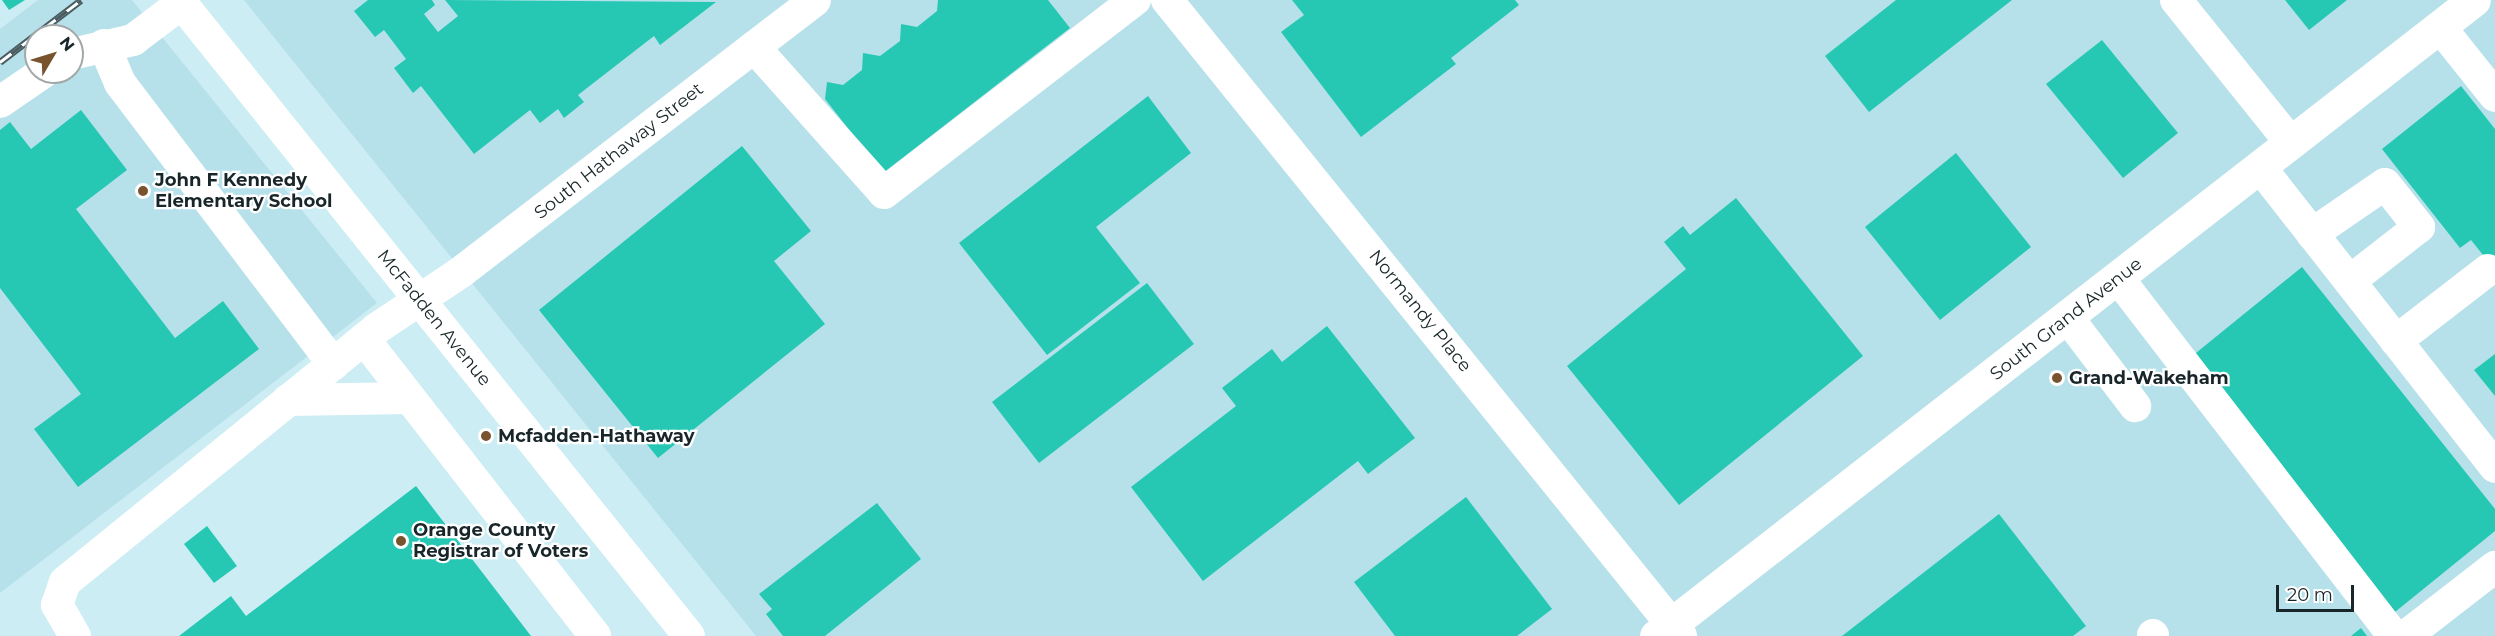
<!DOCTYPE html>
<html>
<head>
<meta charset="utf-8">
<style>
  body { margin:0 }
  #map { position:relative; width:2495px; height:636px; overflow:hidden; background:#ccedf4; font-family:Montserrat,sans-serif }
  div>[style] { position:absolute }
  [style*='--x'] { left:calc(var(--x)*1px); top:calc(var(--y)*1px); width:calc(var(--w)*1px); rotate:calc(var(--a)*1deg) }
  .built>* { inset:0; background:#b7e1ea }
  .building>* { inset:0; background:#26c8b4 }
  .minor>* { height:32px; margin:-16px; padding:0 16px; transform-origin:16px; border-radius:16px; background:#fff }
  .major>* { height:33px; margin:-16.5px; padding:0 16.5px; transform-origin:16.5px; border-radius:16.5px; background:#fff }
  .rail>* { height:7px; margin-top:-3.5px; transform-origin:0; background:repeating-linear-gradient(90deg,#fff 0 14px,#4a5c60 0 28px); box-sizing:border-box; border-block:2px solid #4a5c60 }
  .dots>* { width:16px; height:16px; translate:-50% -50%; box-sizing:border-box; border:3px solid #fff; border-radius:50% }
  span { translate:-50% -50%; white-space:nowrap; text-align:center; line-height:1.15; -webkit-text-stroke:4.5px #fff; paint-order:stroke }
  .street-label { font-size:18px; color:#192629 }
  .poi-label { font-size:18px; color:#192629; font-weight:700 }
  .left { translate:0 -50%; text-align:left }
  .north { position:absolute; left:24px; top:24px; width:60px; height:60px; box-sizing:border-box; background:#fff; border:2px solid #a3a8a9; border-radius:50%; rotate:52deg; font-size:16px; font-weight:700; line-height:24px; text-align:center; color:#192629 }
  .north::after { content:''; display:block; margin:auto; width:21px; height:27px; background:#78532e; clip-path:polygon(50% 0,100% 100%,50% 72%,0 100%) }
  .scale { position:absolute; left:2276px; top:585px; width:78px; height:27px; box-sizing:border-box; border:3px solid #192629; border-top:0; padding-left:8px; font-size:18px; line-height:21px; white-space:nowrap; color:#192629; -webkit-text-stroke:4px #fff; paint-order:stroke }
</style>
</head>
<body>
<div id="map">
  <div class="built">
    <i style="clip-path:polygon(evenodd,38px 0,132px 0,377px 303px,0 593px,0 29px,38px 0,36px 36px,72px 36px,72px 72px,36px 72px,36px 36px)"></i>
    <i style="clip-path:polygon(244px 0,2495px 0,2495px 636px,756px 636px)"></i>
  </div>
  <div class="building">
    <i style="clip-path:polygon(2px 0,25px 0,9px 10px)"></i>
    <i style="clip-path:polygon(368px 0,432px 0,435px 5px,424px 14px,438px 32px,458px 16px,445px 0,716px 2px,660px 45px,654px 36px,578px 95px,584px 102px,564px 118px,558px 109px,540px 123px,530px 110px,474px 154px,421px 86px,413px 93px,394px 68px,406px 59px,384px 30px,375px 37px,354px 11px)"></i>
    <i style="clip-path:polygon(938px 0,1048px 0,1070px 28px,883px 173px,825px 99px,827px 82px,843px 85px,862px 70px,863px 53px,880px 56px,900px 41px,901px 24px,917px 27px,937px 11px)"></i>
    <i style="clip-path:polygon(1292px 0,1515px 0,1519px 5px,1451px 58px,1456px 64px,1361px 137px,1281px 32px,1304px 15px)"></i>
    <i style="clip-path:polygon(1896px 0,2012px 0,1869px 112px,1825px 56px)"></i>
    <i style="clip-path:polygon(2285px 0,2347px 0,2309px 30px)"></i>
    <i style="clip-path:polygon(2102px 40px,2178px 133px,2123px 178px,2046px 84px)"></i>
    <i style="clip-path:polygon(2461px 86px,2495px 129px,2495px 270px,2471px 240px,2460px 248px,2382px 149px)"></i>
    <i style="clip-path:polygon(1148px 96px,1191px 153px,1096px 227px,1140px 283px,1047px 355px,959px 243px)"></i>
    <i style="clip-path:polygon(81px 110px,127px 170px,76px 209px,175px 338px,223px 301px,259px 349px,78px 487px,34px 429px,81px 394px,0 288px,0 130px,10px 122px,31px 149px)"></i>
    <i style="clip-path:polygon(742px 146px,811px 231px,774px 261px,825px 324px,658px 458px,539px 310px)"></i>
    <i style="clip-path:polygon(1956px 153px,2031px 247px,1940px 320px,1865px 227px)"></i>
    <i style="clip-path:polygon(1736px 198px,1863px 356px,1679px 505px,1567px 366px,1686px 269px,1664px 242px,1683px 226px,1690px 235px)"></i>
    <i style="clip-path:polygon(2302px 267px,2495px 509px,2495px 531px,2395px 612px,2191px 357px)"></i>
    <i style="clip-path:polygon(1147px 283px,1194px 344px,1039px 463px,992px 402px)"></i>
    <i style="clip-path:polygon(1327px 326px,1415px 438px,1368px 474px,1358px 461px,1203px 581px,1131px 487px,1236px 406px,1222px 388px,1272px 349px,1282px 362px)"></i>
    <i style="clip-path:polygon(2495px 354px,2495px 396px,2474px 370px)"></i>
    <i style="clip-path:polygon(416px 486px,531px 636px,179px 636px,231px 596px,246px 616px)"></i>
    <i style="clip-path:polygon(1466px 497px,1552px 609px,1517px 636px,1395px 636px,1354px 582px)"></i>
    <i style="clip-path:polygon(877px 503px,921px 559px,825px 636px,783px 636px,766px 614px,772px 609px,759px 594px)"></i>
    <i style="clip-path:polygon(1999px 514px,2086px 626px,2073px 636px,1842px 636px)"></i>
    <i style="clip-path:polygon(207px 526px,237px 566px,214px 583px,184px 544px)"></i>
    <i style="clip-path:polygon(2361px 628px,2367px 636px,2351px 636px)"></i>
  </div>
  <div class="minor">
    <i style="--x:179;--y:0;--w:815;--a:51.27"></i>
    <i style="--x:1167;--y:0;--w:818;--a:51.06"></i>
    <i style="--x:2176;--y:0;--w:184;--a:51.2"></i>
    <i style="--x:2440;--y:27;--w:88;--a:51.4"></i>
    <i style="--x:104;--y:45;--w:41;--a:67.2"></i>
    <i style="--x:120;--y:83;--w:353;--a:52.8"></i>
    <i style="--x:754;--y:47;--w:195;--a:48.3"></i>
    <i style="--x:884;--y:193;--w:317;--a:-37.6"></i>
    <i style="--x:72;--y:54;--w:63;--a:-12.9"></i>
    <i style="--x:133;--y:40;--w:61;--a:-37.1"></i>
    <i style="--x:0;--y:102;--w:53;--a:-34.3"></i>
    <i style="--x:2260;--y:167;--w:381;--a:51.9"></i>
    <i style="--x:2312;--y:234;--w:88;--a:-34.4"></i>
    <i style="--x:2385;--y:184;--w:55;--a:51.7"></i>
    <i style="--x:2419;--y:227;--w:88;--a:142"></i>
    <i style="--x:2118;--y:278;--w:452;--a:52.4"></i>
    <i style="--x:2068;--y:318;--w:111;--a:52.7"></i>
    <i style="--x:364;--y:339;--w:376;--a:52.1"></i>
    <i style="--x:2396;--y:341;--w:116;--a:-37.7"></i>
    <i style="--x:288;--y:400;--w:121;--a:-0.9"></i>
    <i style="--x:2153;--y:635;--w:1;--a:90"></i>
    <i style="--x:75;--y:636;--w:36;--a:-120"></i>
    <i style="--x:57;--y:605;--w:24;--a:-71"></i>
    <i style="--x:65;--y:582;--w:401;--a:-39.1"></i>
    <i style="--x:376;--y:329;--w:102;--a:-33.8"></i>
    <i style="--x:461;--y:272;--w:446;--a:-37.5"></i>
    <i style="--x:2406;--y:636;--w:113;--a:-37.8"></i>
  </div>
  <div class="major">
    <i style="--x:1656;--y:636;--w:1036;--a:-37.87"></i>
  </div>
  <div class="rail">
    <i style="--x:0;--y:62;--w:102;--a:-37.4"></i>
  </div>
  <div class="dots">
    <i style="left:143px;top:191px;background:#78532e"></i>
    <i style="left:2057px;top:378px;background:#78532e"></i>
    <i style="left:486px;top:436px;background:#78532e"></i>
    <i style="left:401px;top:541px;background:#78532e"></i>
  </div>
  <div class="street-label">
    <span style="left:619px;top:151px;rotate:-38deg">South Hathaway Street</span>
    <span style="left:1420px;top:311px;rotate:51deg">Normandy Place</span>
    <span style="left:434px;top:318px;rotate:51deg">McFadden Avenue</span>
    <span style="left:2066px;top:319px;rotate:-38deg">South Grand Avenue</span>
  </div>
  <div class="poi-label">
    <span class="left" style="left:155px;top:191px">John F Kennedy<br>Elementary School</span>
    <span class="left" style="left:2069px;top:378px">Grand-Wakeham</span>
    <span class="left" style="left:498px;top:436px">Mcfadden-Hathaway</span>
    <span class="left" style="left:413px;top:541px">Orange County<br>Registrar of Voters</span>
  </div>
  <div class="north">N</div>
  <div class="scale">20 m</div>
</div>
</body>
</html>
